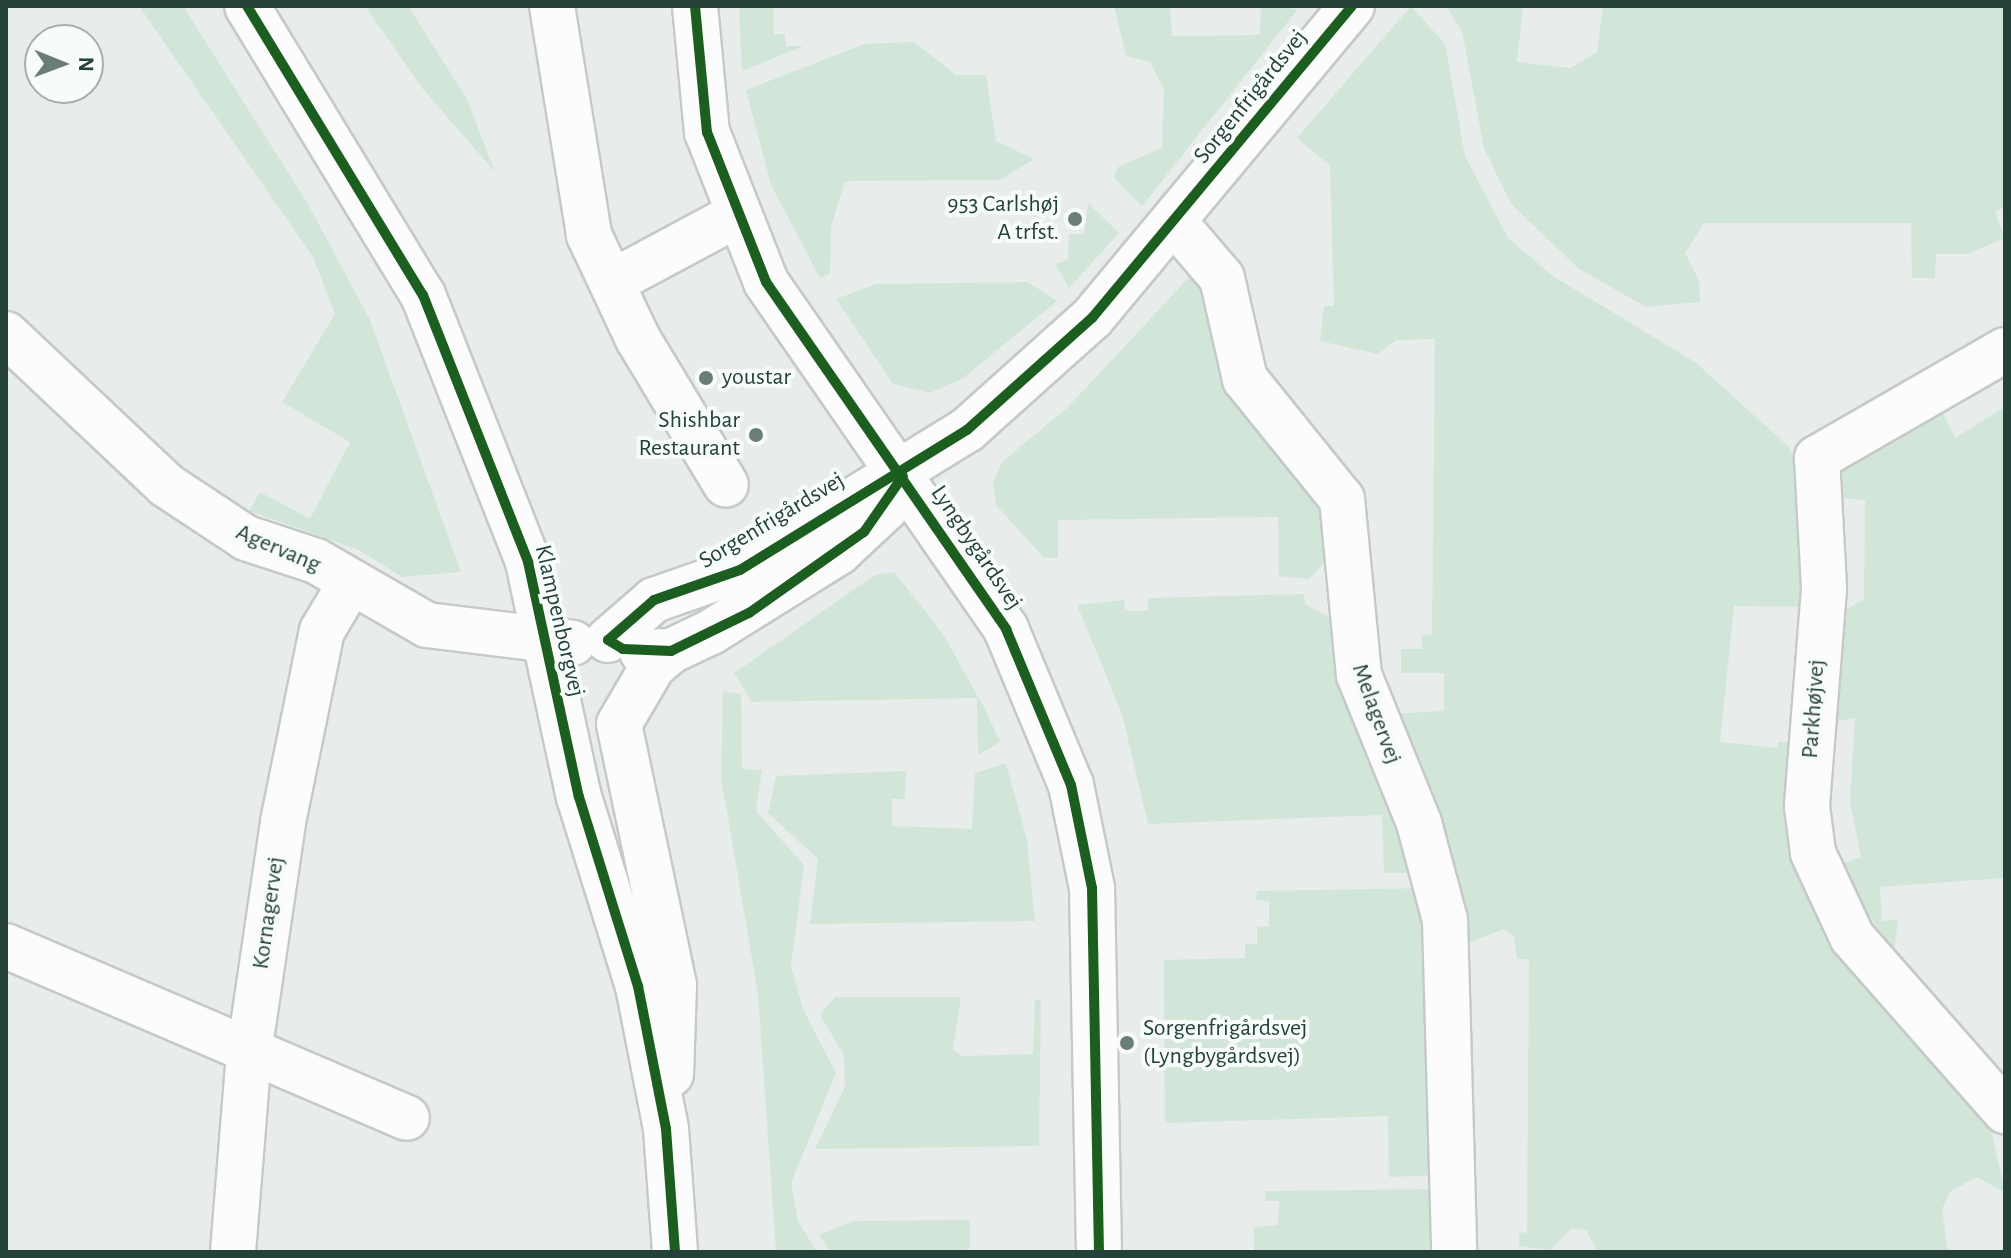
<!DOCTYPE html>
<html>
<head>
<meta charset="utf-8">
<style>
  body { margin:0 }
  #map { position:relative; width:2011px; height:1258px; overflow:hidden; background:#e8edeb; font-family:"Alegreya Sans",sans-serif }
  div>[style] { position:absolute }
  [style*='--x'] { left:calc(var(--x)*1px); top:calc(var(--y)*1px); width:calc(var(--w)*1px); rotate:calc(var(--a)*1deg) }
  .green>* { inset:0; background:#d1e6d8 }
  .roads { filter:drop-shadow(2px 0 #c5cac8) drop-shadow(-2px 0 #c5cac8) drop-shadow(0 2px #c5cac8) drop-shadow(0 -2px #c5cac8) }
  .minor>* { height:44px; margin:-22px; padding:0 22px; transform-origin:22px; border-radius:22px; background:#fcfcfc }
  .cycleway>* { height:10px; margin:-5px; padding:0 5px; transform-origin:5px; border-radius:5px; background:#1b5e20 }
  .dots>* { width:22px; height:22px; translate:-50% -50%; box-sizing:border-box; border:4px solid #f7fbf9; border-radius:50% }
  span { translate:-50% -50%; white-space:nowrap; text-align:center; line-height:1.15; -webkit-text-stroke:8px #f7fbf9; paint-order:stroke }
  .street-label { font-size:24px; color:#24423a }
  .poi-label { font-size:24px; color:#24423a }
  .right { translate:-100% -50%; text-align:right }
  .left { translate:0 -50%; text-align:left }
  .frame { position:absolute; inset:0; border:8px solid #24423a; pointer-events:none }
  .north { position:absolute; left:24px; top:24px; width:80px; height:80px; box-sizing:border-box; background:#f7fbf9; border:2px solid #a3b1ad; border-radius:50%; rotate:91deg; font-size:22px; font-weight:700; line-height:32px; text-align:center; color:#24423a }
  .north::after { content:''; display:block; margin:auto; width:28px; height:36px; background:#697e78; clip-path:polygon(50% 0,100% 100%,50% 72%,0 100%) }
</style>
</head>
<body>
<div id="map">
  <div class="green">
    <i style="clip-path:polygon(139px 6px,183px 6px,308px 204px,370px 320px,461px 572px,402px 577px,359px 550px,249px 511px,260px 492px,310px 519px,350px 442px,282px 402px,335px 314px,313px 257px)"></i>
    <i style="clip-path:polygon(365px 6px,408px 6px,467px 99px,495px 172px,422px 88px)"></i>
    <i style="clip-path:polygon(739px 6px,773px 6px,774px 34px,785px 34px,786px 46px,804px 46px,742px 71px)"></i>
    <i style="clip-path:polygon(1114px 6px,1170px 6px,1172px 36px,1260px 35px,1261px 6px,1298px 9px,1142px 206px,1114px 178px,1118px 167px,1162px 148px,1164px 89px,1150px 62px,1126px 56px)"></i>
    <i style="clip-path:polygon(1411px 6px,1445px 44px,1465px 156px,1508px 238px,1553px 276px,1695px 362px,1789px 447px,1803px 483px,1807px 607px,1734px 606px,1720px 742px,1777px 748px,1778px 742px,1793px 743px,1801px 871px,1812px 902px,1991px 1129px,2005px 1192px,1976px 1177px,1950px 1192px,1942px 1209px,1948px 1252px,1598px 1252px,1586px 1230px,1571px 1229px,1550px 1250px,1519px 1246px,1519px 1233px,1527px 1232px,1529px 959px,1517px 959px,1514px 936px,1504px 929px,1462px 946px,1390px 714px,1444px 711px,1444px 673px,1401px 673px,1401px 649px,1422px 649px,1422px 635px,1432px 634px,1435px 339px,1396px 340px,1378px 354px,1320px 341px,1324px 306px,1334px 306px,1330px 166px,1297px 138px)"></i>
    <i style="clip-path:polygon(1446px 6px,1523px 6px,1517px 62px,1571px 68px,1597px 52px,1603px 6px,2005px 6px,2005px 207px,1995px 212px,2005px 238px,1967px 254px,1936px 254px,1935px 278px,1912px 278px,1911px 223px,1704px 223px,1685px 253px,1699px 280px,1700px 302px,1646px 307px,1579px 269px,1511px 204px,1484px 148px,1462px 31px)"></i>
    <i style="clip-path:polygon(914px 42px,956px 75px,986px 75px,996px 141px,1034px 159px,1000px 180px,845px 181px,831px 227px,830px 274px,820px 278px,771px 185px,746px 90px,864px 44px)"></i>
    <i style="clip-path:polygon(1088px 203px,1119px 233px,1069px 288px,1055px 264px,1068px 260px,1069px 234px,1084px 234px)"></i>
    <i style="clip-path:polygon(1192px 274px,1211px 287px,1315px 475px,1331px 556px,1309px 579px,1279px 576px,1278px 517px,1058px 520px,1058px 558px,1044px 558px,996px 505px,993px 483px,1002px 462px,1068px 407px)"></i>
    <i style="clip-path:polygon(1028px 282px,1057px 301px,962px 379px,930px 393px,893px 384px,836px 299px,876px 284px)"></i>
    <i style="clip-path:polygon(2005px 407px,2005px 878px,1880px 887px,1882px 921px,1898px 919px,1894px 954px,1838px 866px,1861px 857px,1850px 801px,1855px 718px,1830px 723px,1842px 612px,1864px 599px,1865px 500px,1840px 498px,1840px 465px,1941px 409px,1955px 438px)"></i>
    <i style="clip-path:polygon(894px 572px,943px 634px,986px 711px,1000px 742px,978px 755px,977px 698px,752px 702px,734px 673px,875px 575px)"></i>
    <i style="clip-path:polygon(1304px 594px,1305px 604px,1332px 619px,1420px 873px,1384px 873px,1382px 815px,1148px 824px,1122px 714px,1077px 605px,1124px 600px,1125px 611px,1148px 611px,1148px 598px)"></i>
    <i style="clip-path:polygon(723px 691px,741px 694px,742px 769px,762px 770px,756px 811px,804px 865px,791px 966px,803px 1009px,836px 1073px,791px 1183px,798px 1221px,817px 1252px,776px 1252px,758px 994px,721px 777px)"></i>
    <i style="clip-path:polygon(1006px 763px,1027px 840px,1035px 921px,810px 924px,818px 859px,768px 813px,776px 776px,906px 771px,905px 799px,892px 799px,892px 826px,972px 829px,975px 773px)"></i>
    <i style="clip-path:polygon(1426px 888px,1440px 1175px,1389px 1177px,1388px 1116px,1165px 1123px,1164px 960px,1245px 958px,1245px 944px,1257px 944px,1257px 927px,1269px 926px,1269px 901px,1256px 900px,1257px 891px)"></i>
    <i style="clip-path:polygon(835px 997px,961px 997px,953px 1049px,962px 1056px,1033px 1054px,1035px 1000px,1041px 999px,1039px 1146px,815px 1149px,845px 1087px,844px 1055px,820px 1015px)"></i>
    <i style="clip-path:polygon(1438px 1189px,1439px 1252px,1254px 1252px,1254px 1227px,1278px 1225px,1279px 1201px,1266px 1201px,1265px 1191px)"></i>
    <i style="clip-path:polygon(970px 1220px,970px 1248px,958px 1252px,831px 1252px,819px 1235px,853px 1221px)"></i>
  </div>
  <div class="roads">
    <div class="minor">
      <i style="--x:247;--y:6;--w:338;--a:58.7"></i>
      <i style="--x:423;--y:295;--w:287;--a:68.5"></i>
      <i style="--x:528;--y:562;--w:240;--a:77.8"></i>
      <i style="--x:579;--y:797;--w:198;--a:72.7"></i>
      <i style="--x:638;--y:986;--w:146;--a:78.9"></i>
      <i style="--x:666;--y:1129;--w:123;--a:85.8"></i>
      <i style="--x:552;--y:6;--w:232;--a:80.8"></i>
      <i style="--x:589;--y:235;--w:115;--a:64.8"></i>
      <i style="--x:638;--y:339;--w:170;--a:58.9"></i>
      <i style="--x:695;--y:6;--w:127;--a:84.6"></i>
      <i style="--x:707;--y:132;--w:161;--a:68.5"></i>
      <i style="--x:766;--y:282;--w:422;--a:55.3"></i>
      <i style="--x:1006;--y:629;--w:169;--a:67.4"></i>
      <i style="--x:1071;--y:785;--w:105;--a:78.5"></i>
      <i style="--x:1092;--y:888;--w:364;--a:88.9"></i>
      <i style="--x:1176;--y:224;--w:71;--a:49.6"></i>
      <i style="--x:1222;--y:278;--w:104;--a:77.2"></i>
      <i style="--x:1245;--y:379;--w:154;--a:51.1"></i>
      <i style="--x:1342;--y:499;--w:177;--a:84.5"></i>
      <i style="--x:1359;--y:675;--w:160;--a:67.9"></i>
      <i style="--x:1419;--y:823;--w:100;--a:75"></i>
      <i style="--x:1445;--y:920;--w:332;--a:88.4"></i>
      <i style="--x:612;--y:282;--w:142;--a:-28.2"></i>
      <i style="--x:6;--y:334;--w:220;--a:43.3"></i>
      <i style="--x:166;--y:485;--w:96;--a:33.5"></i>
      <i style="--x:246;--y:538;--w:74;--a:18.2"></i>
      <i style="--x:316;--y:561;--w:128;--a:30"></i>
      <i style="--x:427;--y:625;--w:147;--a:7"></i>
      <i style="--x:2005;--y:350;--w:217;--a:150.1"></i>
      <i style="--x:1817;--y:458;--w:131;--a:86.9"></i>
      <i style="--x:1824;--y:589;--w:218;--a:94.5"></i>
      <i style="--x:1807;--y:806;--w:47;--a:82.7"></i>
      <i style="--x:1813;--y:853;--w:93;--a:65.1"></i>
      <i style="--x:1852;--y:937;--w:232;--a:48.7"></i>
      <i style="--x:608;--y:640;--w:61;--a:-41"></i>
      <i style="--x:654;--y:600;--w:91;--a:-19.2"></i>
      <i style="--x:740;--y:570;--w:267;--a:-31.7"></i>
      <i style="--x:967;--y:430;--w:168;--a:-41.9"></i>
      <i style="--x:1092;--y:318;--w:406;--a:-50.2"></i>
      <i style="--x:671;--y:651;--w:23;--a:140"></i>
      <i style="--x:653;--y:666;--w:67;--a:120.4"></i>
      <i style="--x:619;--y:724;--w:267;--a:78.1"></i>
      <i style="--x:674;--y:985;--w:89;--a:91.9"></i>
      <i style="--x:642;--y:652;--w:29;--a:-2"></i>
      <i style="--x:671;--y:651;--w:44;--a:-25.4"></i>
      <i style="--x:711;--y:632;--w:151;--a:-32"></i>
      <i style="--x:839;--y:552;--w:63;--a:-43.1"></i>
      <i style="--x:885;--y:509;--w:38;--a:-61"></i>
      <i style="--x:6;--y:946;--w:436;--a:23.2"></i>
      <i style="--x:233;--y:1252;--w:200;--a:-85.4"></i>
      <i style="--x:249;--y:1053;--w:233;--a:-81.6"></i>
      <i style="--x:283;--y:822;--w:195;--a:-78.5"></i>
      <i style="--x:322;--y:631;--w:53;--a:-59.6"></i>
    </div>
  </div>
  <div class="cycleway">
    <i style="--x:247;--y:6;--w:338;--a:58.7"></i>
    <i style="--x:423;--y:295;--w:287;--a:68.5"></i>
    <i style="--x:528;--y:562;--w:240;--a:77.8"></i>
    <i style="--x:579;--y:797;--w:198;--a:72.7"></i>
    <i style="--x:638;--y:986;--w:146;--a:78.9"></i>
    <i style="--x:666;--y:1129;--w:123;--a:85.8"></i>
    <i style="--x:695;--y:6;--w:127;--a:84.6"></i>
    <i style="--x:707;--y:132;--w:161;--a:68.5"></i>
    <i style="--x:766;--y:282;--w:422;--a:55.3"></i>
    <i style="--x:1006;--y:629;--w:169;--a:67.4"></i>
    <i style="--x:1071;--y:785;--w:105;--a:78.5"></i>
    <i style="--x:1092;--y:888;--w:364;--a:88.9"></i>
    <i style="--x:608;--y:640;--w:61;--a:-41"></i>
    <i style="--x:654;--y:600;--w:91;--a:-19.2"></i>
    <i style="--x:740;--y:570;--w:267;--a:-31.7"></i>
    <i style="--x:967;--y:430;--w:168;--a:-41.9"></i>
    <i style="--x:1092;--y:318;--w:406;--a:-50.2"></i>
    <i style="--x:608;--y:640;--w:17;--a:31"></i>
    <i style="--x:623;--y:649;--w:48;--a:2.4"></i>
    <i style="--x:671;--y:651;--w:87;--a:-26"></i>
    <i style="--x:749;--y:613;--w:141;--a:-35.2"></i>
    <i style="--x:864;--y:532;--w:68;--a:-55.1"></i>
  </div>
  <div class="dots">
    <i style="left:1075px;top:219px;background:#697e78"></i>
    <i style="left:706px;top:378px;background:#697e78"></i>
    <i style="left:756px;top:435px;background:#697e78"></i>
    <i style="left:1127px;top:1043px;background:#697e78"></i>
  </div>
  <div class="street-label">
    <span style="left:1251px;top:97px;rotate:-51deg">Sorgenfrigårdsvej</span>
    <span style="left:772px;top:521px;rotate:-31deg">Sorgenfrigårdsvej</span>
    <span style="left:976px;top:548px;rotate:56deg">Lyngbygårdsvej</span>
    <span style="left:278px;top:549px;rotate:23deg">Agervang</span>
    <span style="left:559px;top:621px;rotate:77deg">Klampenborgvej</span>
    <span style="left:1814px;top:709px;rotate:-86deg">Parkhøjvej</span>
    <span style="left:1376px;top:714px;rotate:70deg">Melagervej</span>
    <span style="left:269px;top:913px;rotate:-82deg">Kornagervej</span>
  </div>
  <div class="poi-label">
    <span class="right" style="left:1059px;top:219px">953 Carlshøj<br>A trfst.</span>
    <span class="left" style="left:722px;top:378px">youstar</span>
    <span class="right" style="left:740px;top:435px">Shishbar<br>Restaurant</span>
    <span class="left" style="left:1143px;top:1043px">Sorgenfrigårdsvej<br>(Lyngbygårdsvej)</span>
  </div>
  <div class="frame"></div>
  <div class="north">N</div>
</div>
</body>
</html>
